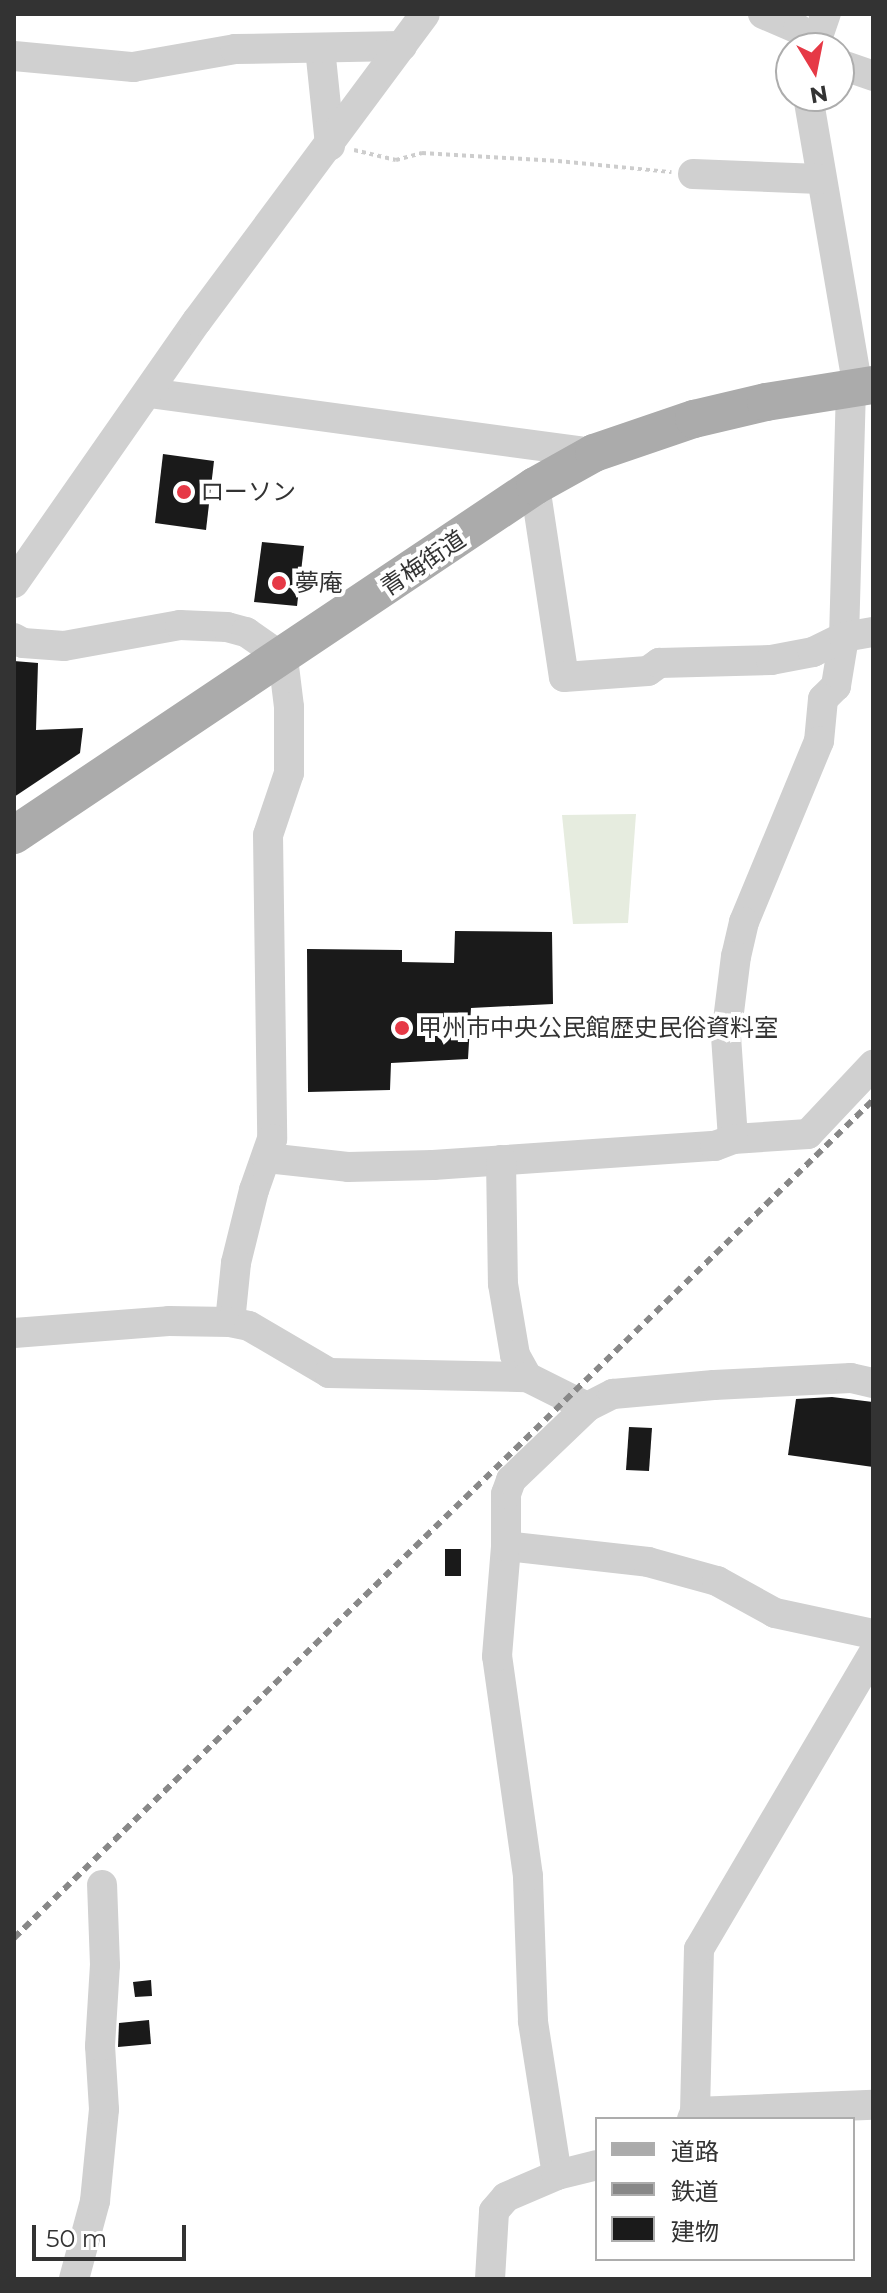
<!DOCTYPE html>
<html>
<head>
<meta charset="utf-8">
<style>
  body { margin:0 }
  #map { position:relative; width:887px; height:2293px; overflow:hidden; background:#fff; font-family:Montserrat,"Noto Sans JP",sans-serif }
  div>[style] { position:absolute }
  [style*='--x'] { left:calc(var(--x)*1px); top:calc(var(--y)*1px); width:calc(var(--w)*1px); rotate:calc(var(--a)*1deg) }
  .green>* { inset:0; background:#e6ecdf }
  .building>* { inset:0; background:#1a1a1a }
  .path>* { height:4px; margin-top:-2px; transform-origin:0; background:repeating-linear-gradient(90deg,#cdcdcd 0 4px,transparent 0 8px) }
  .minor>* { height:30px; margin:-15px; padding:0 15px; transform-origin:15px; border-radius:15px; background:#d0d0d0 }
  .major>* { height:38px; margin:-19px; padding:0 19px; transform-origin:19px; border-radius:19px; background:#ababab }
  .rail>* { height:6px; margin-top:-3px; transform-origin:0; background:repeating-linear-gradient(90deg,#888 0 8px,transparent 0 14px) }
  .dots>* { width:22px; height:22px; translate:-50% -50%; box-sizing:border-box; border:4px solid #fff; border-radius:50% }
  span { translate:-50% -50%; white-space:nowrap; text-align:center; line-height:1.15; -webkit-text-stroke:8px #fff; paint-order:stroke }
  .poi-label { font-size:24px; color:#333 }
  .left { translate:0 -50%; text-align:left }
  .street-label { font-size:24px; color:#333 }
  .frame { position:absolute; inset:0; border:16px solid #333; pointer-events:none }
  .legend { position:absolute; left:595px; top:2117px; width:260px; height:144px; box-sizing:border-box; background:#fff; border:2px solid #adadad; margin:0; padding:10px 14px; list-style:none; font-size:24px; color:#333 }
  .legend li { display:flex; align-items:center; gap:16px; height:40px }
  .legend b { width:40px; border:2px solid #adadad }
  .north { position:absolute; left:775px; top:32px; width:80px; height:80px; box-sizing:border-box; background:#fff; border:2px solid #adadad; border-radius:50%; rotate:170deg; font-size:22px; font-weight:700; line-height:32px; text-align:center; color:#333 }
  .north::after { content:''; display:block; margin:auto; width:28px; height:36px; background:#e63946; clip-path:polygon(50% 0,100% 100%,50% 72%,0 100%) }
  .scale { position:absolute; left:32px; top:2225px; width:154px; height:36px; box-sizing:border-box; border:4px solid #333; border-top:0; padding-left:10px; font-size:24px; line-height:28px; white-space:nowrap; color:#333; -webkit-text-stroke:6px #fff; paint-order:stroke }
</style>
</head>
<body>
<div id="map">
  <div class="green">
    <i style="clip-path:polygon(636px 814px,628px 923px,573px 924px,562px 815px)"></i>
  </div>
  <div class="building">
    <i style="clip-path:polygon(163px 454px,214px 461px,206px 530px,155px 523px)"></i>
    <i style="clip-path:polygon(262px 542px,304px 546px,297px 606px,254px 602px)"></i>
    <i style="clip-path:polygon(14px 661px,38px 663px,36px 730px,83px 728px,80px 753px,14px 797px)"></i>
    <i style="clip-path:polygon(455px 931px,552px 932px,553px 1004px,471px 1008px,468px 1059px,391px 1063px,390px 1090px,308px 1092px,307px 949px,402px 950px,402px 962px,454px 963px)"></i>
    <i style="clip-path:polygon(832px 1397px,873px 1402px,873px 1467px,788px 1455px,796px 1399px)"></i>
    <i style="clip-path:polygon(629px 1427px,652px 1428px,649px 1471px,626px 1470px)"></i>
    <i style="clip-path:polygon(445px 1549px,461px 1549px,461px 1576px,445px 1576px)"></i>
    <i style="clip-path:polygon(151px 1980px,152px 1996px,135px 1997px,133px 1982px)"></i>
    <i style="clip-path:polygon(149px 2020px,151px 2044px,118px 2047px,119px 2023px)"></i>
  </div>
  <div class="path">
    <i style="--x:354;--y:150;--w:43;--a:13.4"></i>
    <i style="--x:396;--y:160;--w:27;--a:-15"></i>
    <i style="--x:422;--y:153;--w:136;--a:3.4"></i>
    <i style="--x:558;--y:161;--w:114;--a:5.6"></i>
  </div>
  <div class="minor">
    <i style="--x:763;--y:14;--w:38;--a:23"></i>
    <i style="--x:798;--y:29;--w:25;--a:48"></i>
    <i style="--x:320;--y:48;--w:98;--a:84.1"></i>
    <i style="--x:814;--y:48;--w:36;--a:-71"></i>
    <i style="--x:14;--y:56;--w:120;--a:5.3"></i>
    <i style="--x:133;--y:67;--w:104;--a:-10"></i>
    <i style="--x:235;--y:49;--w:167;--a:-1"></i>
    <i style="--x:839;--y:64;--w:36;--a:19"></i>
    <i style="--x:808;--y:96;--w:295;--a:80.3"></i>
    <i style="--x:693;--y:174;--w:127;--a:2.3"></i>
    <i style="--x:851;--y:388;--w:249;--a:91.6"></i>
    <i style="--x:844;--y:637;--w:50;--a:99.3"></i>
    <i style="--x:836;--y:686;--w:18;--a:135"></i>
    <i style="--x:823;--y:699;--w:42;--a:95.4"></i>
    <i style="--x:819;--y:741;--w:196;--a:112.5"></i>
    <i style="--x:744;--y:922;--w:35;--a:103"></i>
    <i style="--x:736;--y:956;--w:81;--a:97.1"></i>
    <i style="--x:726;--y:1036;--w:103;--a:86.1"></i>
    <i style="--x:733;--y:1139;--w:75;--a:-3.8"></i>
    <i style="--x:808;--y:1134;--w:95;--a:-46.7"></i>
    <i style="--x:149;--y:393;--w:449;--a:7.7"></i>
    <i style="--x:535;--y:486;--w:193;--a:81.4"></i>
    <i style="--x:564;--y:677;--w:84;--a:-4.1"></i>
    <i style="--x:648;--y:671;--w:14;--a:-36"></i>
    <i style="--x:659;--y:663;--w:112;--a:-1.5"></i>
    <i style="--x:771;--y:660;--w:43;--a:-10.8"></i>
    <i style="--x:813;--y:652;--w:34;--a:-26"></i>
    <i style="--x:844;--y:637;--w:29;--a:-10"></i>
    <i style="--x:14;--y:583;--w:320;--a:-55.1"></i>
    <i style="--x:197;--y:321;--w:382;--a:-53.4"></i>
    <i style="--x:14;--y:638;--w:10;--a:29"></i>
    <i style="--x:23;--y:643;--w:41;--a:4.2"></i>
    <i style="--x:64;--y:646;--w:118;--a:-10.3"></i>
    <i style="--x:180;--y:625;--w:47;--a:2.4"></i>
    <i style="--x:227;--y:627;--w:20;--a:15"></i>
    <i style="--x:246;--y:632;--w:45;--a:35.1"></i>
    <i style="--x:283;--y:658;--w:49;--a:83"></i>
    <i style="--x:289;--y:707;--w:66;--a:90"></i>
    <i style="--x:289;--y:773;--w:65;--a:108.7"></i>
    <i style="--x:268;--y:835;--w:304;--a:89.2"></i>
    <i style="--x:272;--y:1139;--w:54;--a:109.4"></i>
    <i style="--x:254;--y:1190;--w:75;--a:103.9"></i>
    <i style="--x:236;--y:1263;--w:59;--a:95.8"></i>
    <i style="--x:267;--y:1158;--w:81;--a:6.3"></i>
    <i style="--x:348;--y:1167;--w:85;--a:-1.3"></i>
    <i style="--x:433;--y:1165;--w:283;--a:-3.9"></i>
    <i style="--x:715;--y:1146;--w:19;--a:-21"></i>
    <i style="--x:501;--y:1160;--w:124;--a:89.1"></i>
    <i style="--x:503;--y:1284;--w:72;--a:80.4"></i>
    <i style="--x:515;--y:1355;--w:25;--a:61"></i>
    <i style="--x:14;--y:1333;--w:155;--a:-4.4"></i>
    <i style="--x:169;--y:1321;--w:61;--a:0.9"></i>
    <i style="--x:230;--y:1322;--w:19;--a:12"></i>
    <i style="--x:249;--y:1326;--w:93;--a:30.4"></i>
    <i style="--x:329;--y:1373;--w:198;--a:1.2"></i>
    <i style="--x:527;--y:1377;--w:67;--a:26.6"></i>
    <i style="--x:587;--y:1407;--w:29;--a:-27"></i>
    <i style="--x:613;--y:1394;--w:101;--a:-5.1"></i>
    <i style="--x:714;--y:1385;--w:137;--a:-2.9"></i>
    <i style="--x:851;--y:1378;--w:23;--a:13"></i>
    <i style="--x:506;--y:1546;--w:143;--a:6.4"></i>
    <i style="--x:648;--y:1562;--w:72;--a:15.4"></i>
    <i style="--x:717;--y:1581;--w:66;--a:28.9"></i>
    <i style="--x:775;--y:1613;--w:100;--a:12.1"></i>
    <i style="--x:695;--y:2112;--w:178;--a:-2.3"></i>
    <i style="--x:692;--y:2119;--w:8;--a:-67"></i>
    <i style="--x:695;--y:2112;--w:163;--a:-88.6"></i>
    <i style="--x:699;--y:1949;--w:342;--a:-59.5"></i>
    <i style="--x:557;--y:2175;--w:156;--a:-98.9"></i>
    <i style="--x:533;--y:2021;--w:145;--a:-92"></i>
    <i style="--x:528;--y:1876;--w:222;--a:-98"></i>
    <i style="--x:497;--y:1656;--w:110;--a:-85.3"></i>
    <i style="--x:506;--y:1546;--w:52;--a:-90"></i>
    <i style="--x:506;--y:1494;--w:15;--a:-70"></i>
    <i style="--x:511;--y:1480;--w:105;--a:-43.8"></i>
    <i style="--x:74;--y:2279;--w:81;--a:-74.9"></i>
    <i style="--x:95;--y:2201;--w:92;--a:-84.4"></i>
    <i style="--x:104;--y:2109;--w:63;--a:-93.6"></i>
    <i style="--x:100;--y:2046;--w:81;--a:-86.5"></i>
    <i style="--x:105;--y:1965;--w:80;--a:-92.1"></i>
    <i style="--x:490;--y:2279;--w:68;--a:-86.6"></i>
    <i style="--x:494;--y:2211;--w:18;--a:-49"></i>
    <i style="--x:506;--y:2197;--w:56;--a:-23.3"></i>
    <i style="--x:557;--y:2175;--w:41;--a:-14"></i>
  </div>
  <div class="major">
    <i style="--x:14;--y:835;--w:627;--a:-33.82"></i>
    <i style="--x:535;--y:486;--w:68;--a:-29.2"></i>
    <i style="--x:594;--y:453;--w:106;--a:-18.8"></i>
    <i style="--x:694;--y:419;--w:74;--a:-13.3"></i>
    <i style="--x:766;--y:402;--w:108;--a:-9"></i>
  </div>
  <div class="rail">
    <i style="--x:14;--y:1938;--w:1200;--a:-44.29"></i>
  </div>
  <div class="dots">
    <i style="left:184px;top:492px;background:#e63946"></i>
    <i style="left:279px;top:583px;background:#e63946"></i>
    <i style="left:402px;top:1028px;background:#e63946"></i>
  </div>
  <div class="poi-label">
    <span class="left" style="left:200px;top:492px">ローソン</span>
    <span class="left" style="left:295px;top:583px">夢庵</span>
    <span class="left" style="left:418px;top:1028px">甲州市中央公民館歴史民俗資料室</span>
  </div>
  <div class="street-label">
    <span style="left:423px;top:563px;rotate:-34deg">青梅街道</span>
  </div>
  <div class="frame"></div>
  <ul class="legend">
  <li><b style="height:10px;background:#ababab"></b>道路</li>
  <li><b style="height:10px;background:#888"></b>鉄道</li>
  <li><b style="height:22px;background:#1a1a1a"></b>建物</li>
  </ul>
  <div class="north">N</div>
  <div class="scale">50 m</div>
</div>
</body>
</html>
